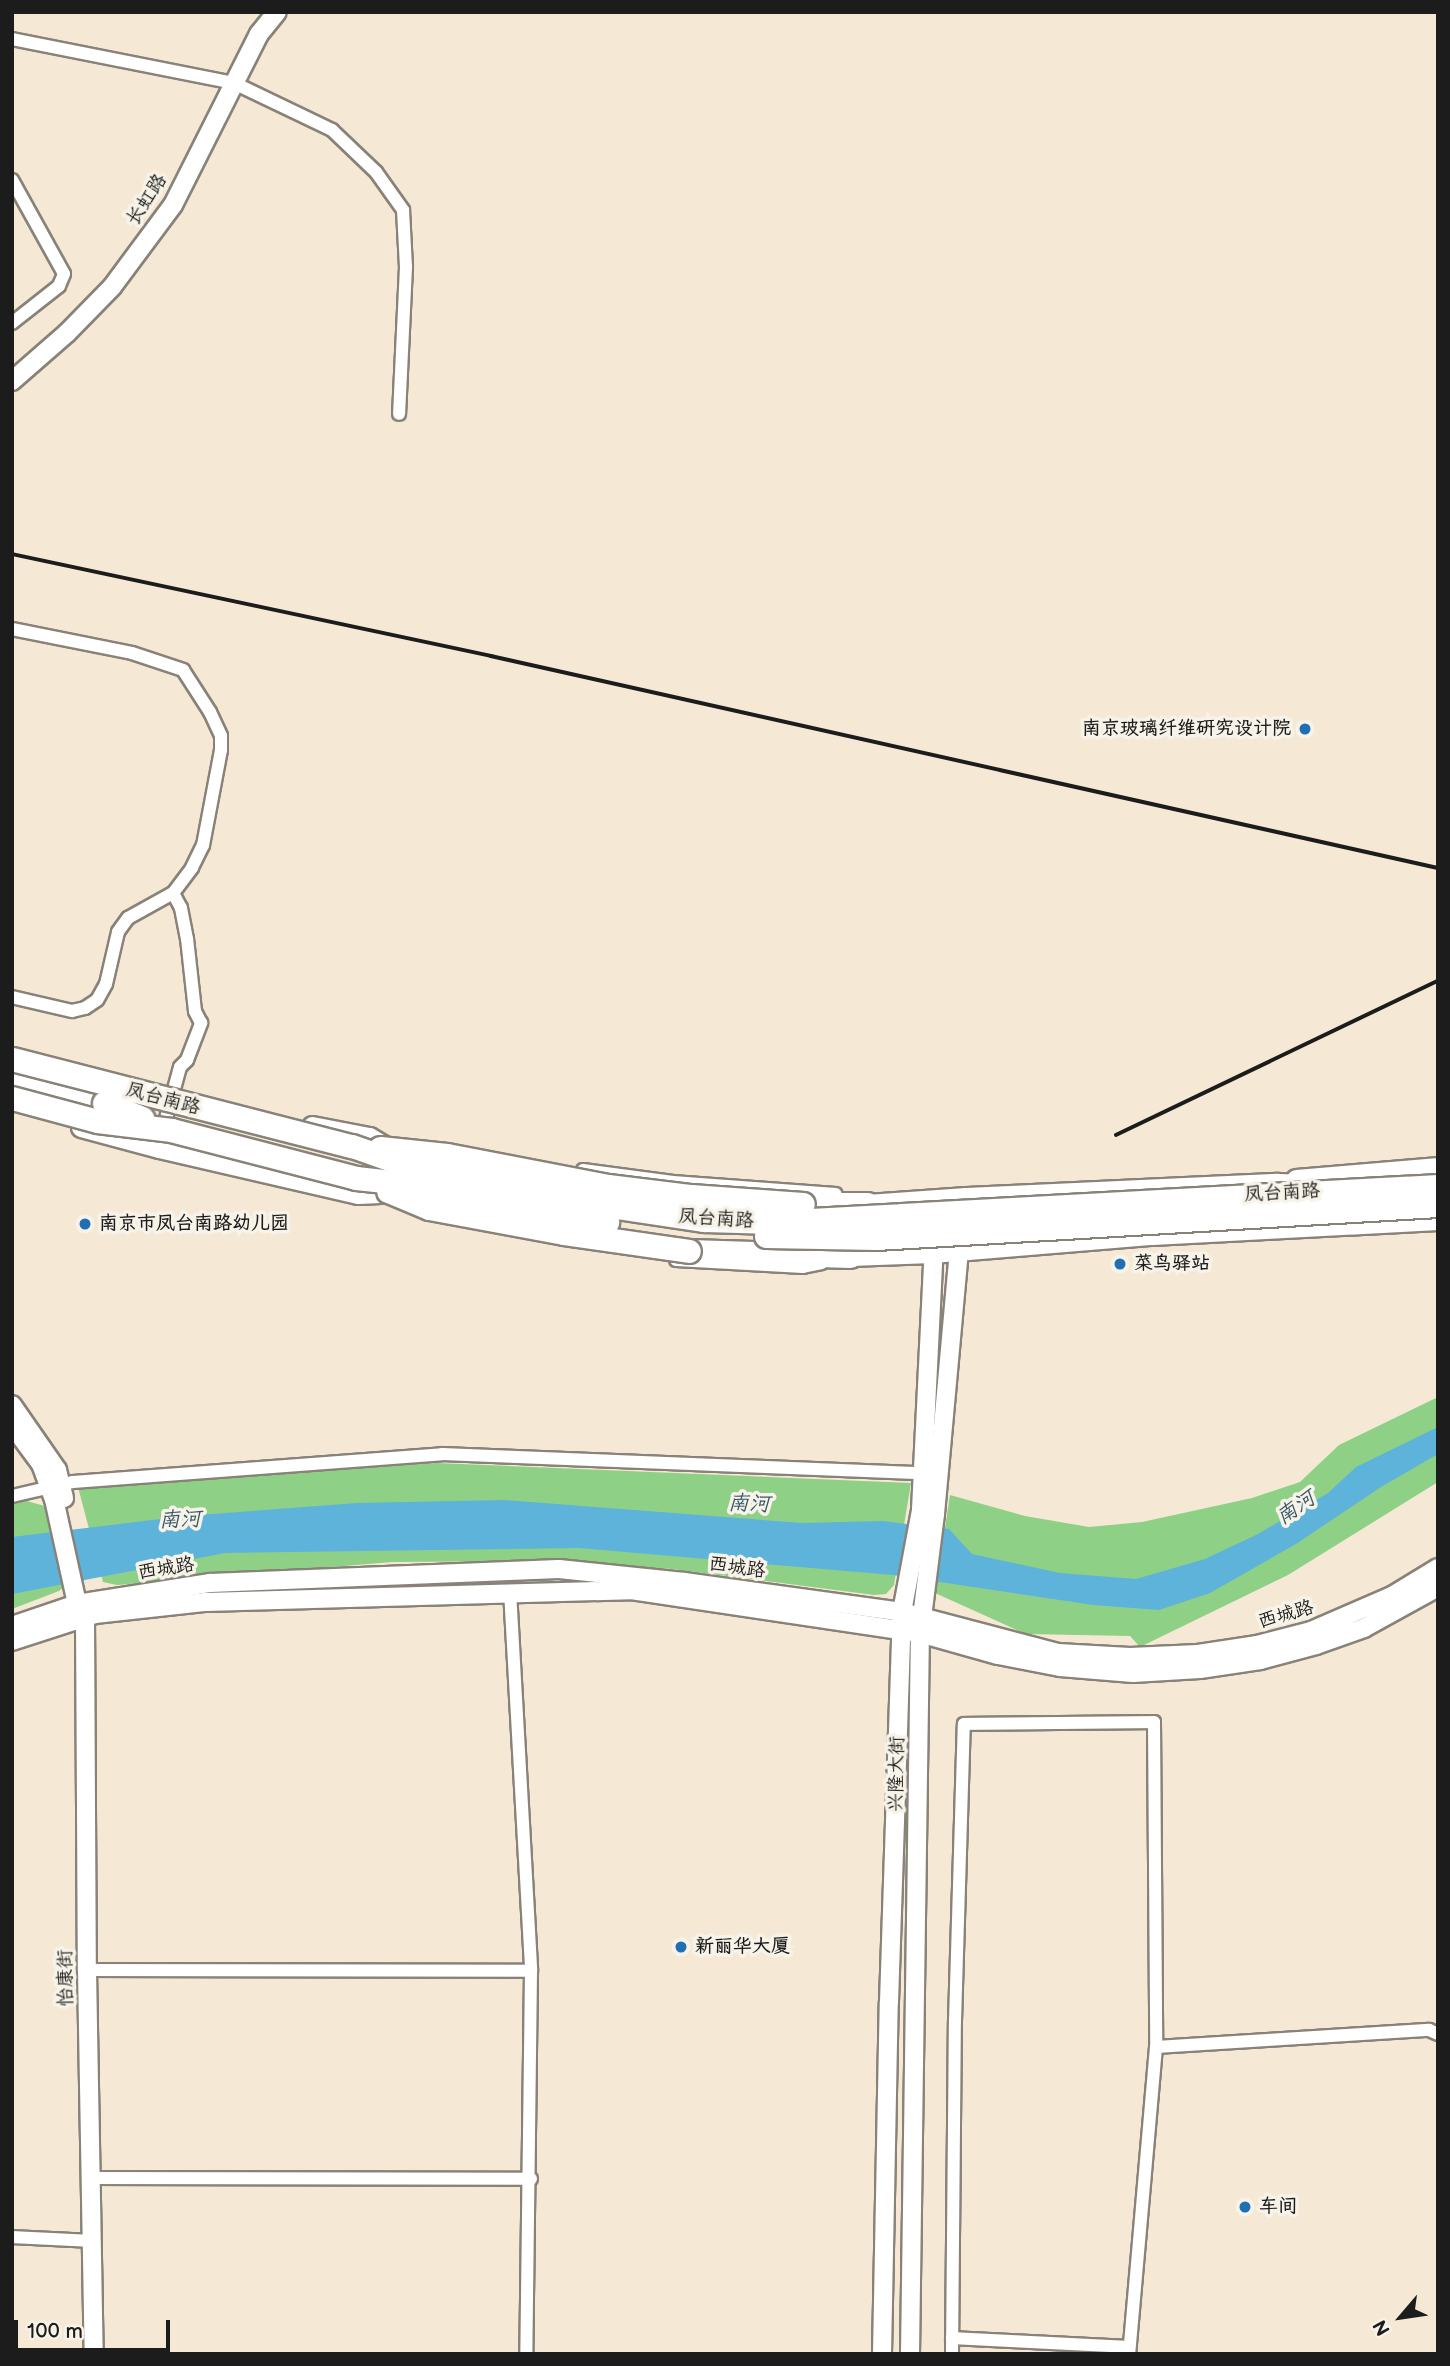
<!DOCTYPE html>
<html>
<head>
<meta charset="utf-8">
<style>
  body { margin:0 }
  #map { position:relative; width:1450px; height:2366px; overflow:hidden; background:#f5e9d5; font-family:"Balsamiq Sans","LXGW WenKai TC",sans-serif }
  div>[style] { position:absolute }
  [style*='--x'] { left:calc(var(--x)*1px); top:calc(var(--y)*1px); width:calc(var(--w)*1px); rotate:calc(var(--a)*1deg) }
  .green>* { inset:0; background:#8fd087 }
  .water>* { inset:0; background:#5eb3da }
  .roads { filter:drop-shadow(2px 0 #888278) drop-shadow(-2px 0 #888278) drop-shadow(0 2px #888278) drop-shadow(0 -2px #888278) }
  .street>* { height:12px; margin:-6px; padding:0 6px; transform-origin:6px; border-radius:6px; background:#fff }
  .secondary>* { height:18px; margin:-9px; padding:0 9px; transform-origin:9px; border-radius:9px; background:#fff }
  .primary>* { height:19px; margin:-9.5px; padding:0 9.5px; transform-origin:9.5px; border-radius:9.5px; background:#fff }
  .highway>* { height:23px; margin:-11.5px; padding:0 11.5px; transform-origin:11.5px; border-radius:11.5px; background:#fff }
  .rail>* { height:3.5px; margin:-1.75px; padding:0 1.75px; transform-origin:1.75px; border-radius:1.75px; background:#1c1c1c }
  .bridges { filter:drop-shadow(2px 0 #888278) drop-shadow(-2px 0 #888278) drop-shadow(0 2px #888278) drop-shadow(0 -2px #888278) }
  .highway-bridge>* { height:23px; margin:-11.5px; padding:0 11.5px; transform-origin:11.5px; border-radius:11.5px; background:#fff }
  .dots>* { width:19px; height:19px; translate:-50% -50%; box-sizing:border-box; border:4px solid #f7f3e8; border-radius:50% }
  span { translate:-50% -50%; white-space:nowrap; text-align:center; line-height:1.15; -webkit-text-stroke:7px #f7f3e8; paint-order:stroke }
  .street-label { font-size:19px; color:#1c1c1c }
  .poi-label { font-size:19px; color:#1c1c1c; font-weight:700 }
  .right { translate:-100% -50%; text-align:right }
  .left { translate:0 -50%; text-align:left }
  .water-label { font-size:21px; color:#365868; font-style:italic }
  .frame { position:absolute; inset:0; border:14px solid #1c1c1c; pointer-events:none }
  .north { position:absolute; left:1366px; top:2282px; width:70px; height:70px; -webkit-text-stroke:5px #f7f3e8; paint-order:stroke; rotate:241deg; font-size:19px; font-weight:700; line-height:28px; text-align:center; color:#1c1c1c }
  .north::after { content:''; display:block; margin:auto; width:24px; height:32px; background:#1c1c1c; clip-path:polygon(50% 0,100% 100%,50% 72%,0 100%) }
  .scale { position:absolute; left:14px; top:2320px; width:156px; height:32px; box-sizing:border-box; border:4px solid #1c1c1c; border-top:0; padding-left:9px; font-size:21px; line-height:24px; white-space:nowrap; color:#1c1c1c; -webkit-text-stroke:5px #f7f3e8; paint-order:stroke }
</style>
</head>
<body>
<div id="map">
  <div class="green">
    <i style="clip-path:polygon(1438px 1397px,1438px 1482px,1288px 1575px,1140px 1647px,1130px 1636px,1026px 1634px,935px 1593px,950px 1495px,1025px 1516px,1089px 1527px,1142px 1522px,1252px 1498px,1300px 1482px,1339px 1445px)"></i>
    <i style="clip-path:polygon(436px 1463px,911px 1483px,894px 1585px,886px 1594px,874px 1595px,672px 1569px,533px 1561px,392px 1562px,117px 1585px,103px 1582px,78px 1487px)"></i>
    <i style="clip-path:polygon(23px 1500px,45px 1506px,67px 1584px,59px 1591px,12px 1609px,12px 1503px)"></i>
  </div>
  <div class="water">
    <i style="clip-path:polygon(1438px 1427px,1438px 1454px,1381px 1487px,1296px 1544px,1210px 1593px,1159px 1610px,1093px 1605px,893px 1575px,579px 1548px,225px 1553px,12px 1594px,12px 1537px,185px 1516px,357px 1503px,504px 1500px,802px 1523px,882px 1521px,949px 1529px,972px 1554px,1060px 1573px,1136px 1579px,1205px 1559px,1258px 1534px,1328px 1493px,1356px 1467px)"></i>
  </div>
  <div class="roads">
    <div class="street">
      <i style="--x:12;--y:39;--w:226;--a:11.2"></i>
      <i style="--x:234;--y:83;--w:109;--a:25.6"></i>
      <i style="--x:332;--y:130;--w:61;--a:43.7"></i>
      <i style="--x:376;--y:172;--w:47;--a:54.6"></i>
      <i style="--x:403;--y:210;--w:57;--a:87"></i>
      <i style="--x:406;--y:267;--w:147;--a:92.7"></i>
      <i style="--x:12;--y:180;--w:107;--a:61"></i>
      <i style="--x:64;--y:274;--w:13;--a:113"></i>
      <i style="--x:59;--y:286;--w:60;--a:141.8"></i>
      <i style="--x:12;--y:629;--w:122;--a:11.3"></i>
      <i style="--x:132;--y:653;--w:54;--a:18.4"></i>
      <i style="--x:183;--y:670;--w:50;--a:57.3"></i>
      <i style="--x:210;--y:712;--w:26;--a:65"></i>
      <i style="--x:221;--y:736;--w:14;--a:90"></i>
      <i style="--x:221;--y:750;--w:97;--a:100.7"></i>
      <i style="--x:203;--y:845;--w:25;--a:116"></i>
      <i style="--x:192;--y:868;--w:31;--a:127"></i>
      <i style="--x:173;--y:893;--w:51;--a:150.9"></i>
      <i style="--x:128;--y:918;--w:17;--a:126"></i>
      <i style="--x:118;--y:932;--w:53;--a:103"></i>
      <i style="--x:106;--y:984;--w:18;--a:119"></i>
      <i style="--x:97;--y:1000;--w:14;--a:146"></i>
      <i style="--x:85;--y:1008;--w:13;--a:167"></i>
      <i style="--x:72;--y:1011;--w:62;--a:-166.9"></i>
      <i style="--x:162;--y:1133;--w:68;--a:-74.7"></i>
      <i style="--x:180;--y:1067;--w:10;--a:-45"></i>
      <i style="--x:187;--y:1060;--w:40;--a:-69"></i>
      <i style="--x:201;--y:1023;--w:13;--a:-117"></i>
      <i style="--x:195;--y:1011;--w:72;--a:-96.3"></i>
      <i style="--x:187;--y:939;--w:32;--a:-101"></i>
      <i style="--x:181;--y:908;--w:17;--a:-118"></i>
      <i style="--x:583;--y:1170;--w:91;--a:7.6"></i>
      <i style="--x:673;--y:1182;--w:163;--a:4.2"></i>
      <i style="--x:676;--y:1260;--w:127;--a:3.2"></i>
      <i style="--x:803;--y:1267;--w:19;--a:-12"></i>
      <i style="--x:12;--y:1496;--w:63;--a:-12.9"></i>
      <i style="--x:73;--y:1482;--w:370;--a:-4.3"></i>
      <i style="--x:442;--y:1454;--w:480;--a:2.3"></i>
      <i style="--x:510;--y:1591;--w:381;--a:86.8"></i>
      <i style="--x:531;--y:1971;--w:383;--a:90.7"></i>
      <i style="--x:87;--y:1970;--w:444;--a:0.1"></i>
      <i style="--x:1156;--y:2047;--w:274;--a:-3.6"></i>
      <i style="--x:1429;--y:2030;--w:10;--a:24"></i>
      <i style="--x:91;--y:2178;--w:440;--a:0.1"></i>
      <i style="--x:12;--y:2237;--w:80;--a:2.9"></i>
      <i style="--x:952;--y:2338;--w:177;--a:2.9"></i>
      <i style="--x:952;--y:2354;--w:333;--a:-89.5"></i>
      <i style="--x:955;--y:2021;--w:297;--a:-88.3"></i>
      <i style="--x:964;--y:1724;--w:190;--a:-0.6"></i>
      <i style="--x:1154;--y:1722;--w:325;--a:89.6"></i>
      <i style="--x:1156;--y:2047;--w:308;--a:95"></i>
    </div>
    <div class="secondary">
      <i style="--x:12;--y:381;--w:73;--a:-41.1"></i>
      <i style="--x:67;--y:333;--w:64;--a:-45.6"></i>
      <i style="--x:112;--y:287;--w:102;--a:-53.4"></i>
      <i style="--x:173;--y:205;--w:191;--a:-63.3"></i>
      <i style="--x:259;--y:34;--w:28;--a:-51"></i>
      <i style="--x:12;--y:1405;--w:79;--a:55.3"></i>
      <i style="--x:57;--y:1470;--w:29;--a:76"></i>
      <i style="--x:12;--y:1425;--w:49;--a:53.4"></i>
      <i style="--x:41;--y:1464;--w:37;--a:70"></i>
      <i style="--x:54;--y:1499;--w:107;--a:77.6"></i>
      <i style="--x:77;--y:1604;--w:15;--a:58"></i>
      <i style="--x:85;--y:1617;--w:353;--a:89.7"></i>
      <i style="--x:87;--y:1970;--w:384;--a:89"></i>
      <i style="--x:12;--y:1626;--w:69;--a:-18.7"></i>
      <i style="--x:77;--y:1604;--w:135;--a:-9"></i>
      <i style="--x:210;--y:1583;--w:349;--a:-2.3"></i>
      <i style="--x:559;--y:1569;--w:126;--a:5.9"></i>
      <i style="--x:684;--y:1582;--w:220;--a:7.8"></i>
      <i style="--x:902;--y:1612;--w:161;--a:14.7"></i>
      <i style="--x:1058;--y:1653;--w:72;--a:3.2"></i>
      <i style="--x:1130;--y:1657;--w:68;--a:-2.5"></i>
      <i style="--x:1198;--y:1654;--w:60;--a:-8.7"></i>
      <i style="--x:1257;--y:1645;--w:56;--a:-14.5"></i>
      <i style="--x:1311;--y:1631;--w:88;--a:-23.4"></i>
      <i style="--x:1392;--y:1596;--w:54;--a:-31.3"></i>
      <i style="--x:12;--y:1641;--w:87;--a:-18"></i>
      <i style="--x:95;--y:1614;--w:112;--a:-6.2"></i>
      <i style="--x:206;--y:1602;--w:425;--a:-1.6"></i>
      <i style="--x:631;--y:1590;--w:292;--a:8.5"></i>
      <i style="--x:920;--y:1633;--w:81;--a:15.8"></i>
      <i style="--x:998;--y:1655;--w:63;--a:11"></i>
      <i style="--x:1060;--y:1667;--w:73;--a:4.7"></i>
      <i style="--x:1133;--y:1673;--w:67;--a:-3.4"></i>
      <i style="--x:1200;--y:1669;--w:61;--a:-8.5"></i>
      <i style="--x:1260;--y:1660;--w:58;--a:-15"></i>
      <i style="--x:1316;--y:1645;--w:51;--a:-19.5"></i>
      <i style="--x:1364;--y:1628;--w:85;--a:-29"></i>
      <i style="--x:882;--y:2354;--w:352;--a:-88.9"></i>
      <i style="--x:889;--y:2002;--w:390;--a:-88.1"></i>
      <i style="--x:902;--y:1612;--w:104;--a:-79.4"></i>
      <i style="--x:921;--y:1510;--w:270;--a:-87.2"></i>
      <i style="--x:910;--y:2354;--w:721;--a:-89.21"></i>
      <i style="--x:920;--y:1633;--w:120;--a:-82.8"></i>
      <i style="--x:935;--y:1514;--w:276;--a:-84.8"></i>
    </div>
    <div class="primary">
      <i style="--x:312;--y:1126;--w:58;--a:10.9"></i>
      <i style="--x:369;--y:1137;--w:31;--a:31"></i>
      <i style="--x:81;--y:1127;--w:81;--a:15.1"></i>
      <i style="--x:159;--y:1148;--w:204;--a:13"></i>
      <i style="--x:358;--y:1194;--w:44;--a:-2.6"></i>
      <i style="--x:1296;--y:1179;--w:143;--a:-4.8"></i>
      <i style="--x:854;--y:1208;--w:14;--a:-17"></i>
      <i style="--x:867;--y:1204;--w:99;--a:-4"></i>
      <i style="--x:966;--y:1197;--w:312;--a:-2.6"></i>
      <i style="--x:1278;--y:1183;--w:34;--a:2"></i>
      <i style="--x:836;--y:1252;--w:15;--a:16"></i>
      <i style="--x:850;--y:1256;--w:82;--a:-2.1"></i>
      <i style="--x:932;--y:1253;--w:221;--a:-4.7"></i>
      <i style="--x:1152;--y:1235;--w:286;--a:-3"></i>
    </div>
    <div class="highway">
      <i style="--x:12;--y:1079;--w:95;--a:14.6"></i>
      <i style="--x:803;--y:1204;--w:64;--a:0"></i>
      <i style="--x:689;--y:1251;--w:161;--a:1.8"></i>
    </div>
  </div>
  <div class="rail">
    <i style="--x:12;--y:554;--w:490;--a:12"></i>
    <i style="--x:491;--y:656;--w:970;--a:12.62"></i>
    <i style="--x:1116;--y:1135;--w:357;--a:-25.6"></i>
  </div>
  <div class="bridges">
    <div class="highway-bridge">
      <i style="--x:12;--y:1059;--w:351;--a:14.4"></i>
      <i style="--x:352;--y:1146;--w:57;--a:19.4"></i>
      <i style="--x:406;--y:1165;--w:154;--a:12.4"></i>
      <i style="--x:556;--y:1198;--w:150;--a:8.5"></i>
      <i style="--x:704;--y:1220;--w:69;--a:1.7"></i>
      <i style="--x:773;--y:1222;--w:666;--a:-3.1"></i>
      <i style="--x:12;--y:1098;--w:88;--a:15.1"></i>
      <i style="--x:97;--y:1121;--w:75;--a:6.9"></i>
      <i style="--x:171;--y:1130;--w:191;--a:14.5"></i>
      <i style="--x:356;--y:1178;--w:45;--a:6.3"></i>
      <i style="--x:401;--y:1183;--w:83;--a:12.5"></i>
      <i style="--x:482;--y:1201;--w:127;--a:9.5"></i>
      <i style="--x:104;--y:1103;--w:41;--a:21.5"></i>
      <i style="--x:380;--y:1148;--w:67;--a:6"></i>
      <i style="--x:447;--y:1155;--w:164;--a:10.9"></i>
      <i style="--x:608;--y:1186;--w:84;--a:6.9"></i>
      <i style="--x:691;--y:1196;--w:112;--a:4.1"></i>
      <i style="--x:388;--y:1191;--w:44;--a:22.5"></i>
      <i style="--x:429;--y:1208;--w:137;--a:10.5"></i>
      <i style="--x:564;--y:1233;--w:126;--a:8.2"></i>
      <i style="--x:766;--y:1236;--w:110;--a:1"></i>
      <i style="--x:876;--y:1238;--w:563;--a:-3.36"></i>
    </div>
  </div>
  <div class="dots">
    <i style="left:1305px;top:729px;background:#1f6fb2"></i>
    <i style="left:85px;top:1224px;background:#1f6fb2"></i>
    <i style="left:1120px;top:1264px;background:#1f6fb2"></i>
    <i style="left:681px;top:1947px;background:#1f6fb2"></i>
    <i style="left:1245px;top:2207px;background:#1f6fb2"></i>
  </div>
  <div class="street-label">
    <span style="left:147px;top:200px;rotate:-57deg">长虹路</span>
    <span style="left:163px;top:1099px;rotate:15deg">凤台南路</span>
    <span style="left:1282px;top:1193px;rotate:-3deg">凤台南路</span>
    <span style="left:716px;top:1219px;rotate:4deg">凤台南路</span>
    <span style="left:737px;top:1568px;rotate:8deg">西城路</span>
    <span style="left:166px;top:1569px;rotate:-9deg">西城路</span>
    <span style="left:1286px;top:1615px;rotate:-16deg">西城路</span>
    <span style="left:897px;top:1774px;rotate:-89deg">兴隆大街</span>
    <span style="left:66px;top:1978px;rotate:-91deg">怡康街</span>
  </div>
  <div class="poi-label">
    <span class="right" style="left:1291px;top:729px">南京玻璃纤维研究设计院</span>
    <span class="left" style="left:99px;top:1224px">南京市凤台南路幼儿园</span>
    <span class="left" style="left:1134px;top:1264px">菜鸟驿站</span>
    <span class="left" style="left:695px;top:1947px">新丽华大厦</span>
    <span class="left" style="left:1259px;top:2207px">车间</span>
  </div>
  <div class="water-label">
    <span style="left:749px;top:1504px;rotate:2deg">南河</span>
    <span style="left:1296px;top:1508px;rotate:-34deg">南河</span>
    <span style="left:180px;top:1520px;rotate:-2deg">南河</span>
  </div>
  <div class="frame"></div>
  <div class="north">N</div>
  <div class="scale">100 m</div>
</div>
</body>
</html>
